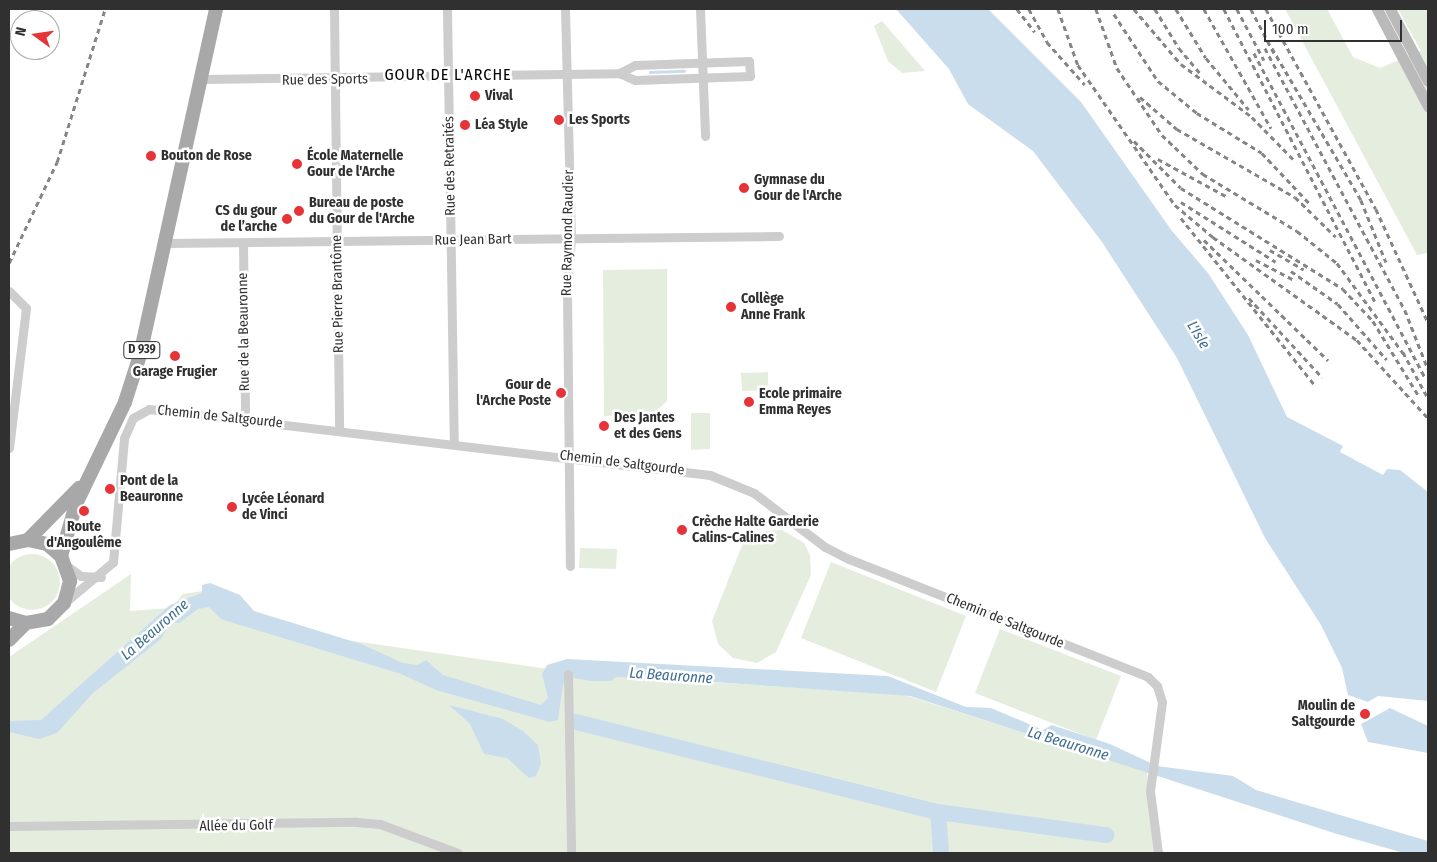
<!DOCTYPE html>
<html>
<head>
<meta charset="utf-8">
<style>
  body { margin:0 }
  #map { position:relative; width:1437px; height:862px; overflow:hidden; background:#fff; font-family:"Fira Sans Condensed",sans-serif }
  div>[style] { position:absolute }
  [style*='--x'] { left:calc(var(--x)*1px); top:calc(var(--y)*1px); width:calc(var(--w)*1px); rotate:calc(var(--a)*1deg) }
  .green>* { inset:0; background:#e5edde }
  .round { border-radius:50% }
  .water>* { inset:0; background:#caddec }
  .stream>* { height:2.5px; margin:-1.25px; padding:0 1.25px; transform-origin:1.25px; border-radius:1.25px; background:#caddec }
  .river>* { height:16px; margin:-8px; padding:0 8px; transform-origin:8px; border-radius:8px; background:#caddec }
  .minor>* { height:9px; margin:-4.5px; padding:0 4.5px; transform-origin:4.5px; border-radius:4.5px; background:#cdcdcd }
  .secondary>* { height:11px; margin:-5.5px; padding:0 5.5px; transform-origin:5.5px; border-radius:5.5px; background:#bababa }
  .primary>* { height:14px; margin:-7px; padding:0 7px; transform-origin:7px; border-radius:7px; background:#a8a8a8 }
  .rail>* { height:2.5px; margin-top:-1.25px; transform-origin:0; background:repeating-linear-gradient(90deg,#858585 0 5px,transparent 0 9px) }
  .dots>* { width:14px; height:14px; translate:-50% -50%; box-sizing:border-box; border:2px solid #fff; border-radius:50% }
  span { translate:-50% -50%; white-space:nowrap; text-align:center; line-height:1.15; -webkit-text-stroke:5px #fff; paint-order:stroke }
  .shield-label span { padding:1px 4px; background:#fff; border:1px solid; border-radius:4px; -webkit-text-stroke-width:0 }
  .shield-label { font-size:12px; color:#303030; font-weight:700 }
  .street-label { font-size:14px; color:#303030 }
  .poi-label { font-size:14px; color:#303030; font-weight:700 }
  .left { translate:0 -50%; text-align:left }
  .right { translate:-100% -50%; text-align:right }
  .water-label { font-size:15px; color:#3d6d92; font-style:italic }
  .quarter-label { font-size:16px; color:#000; letter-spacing:1px }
  .frame { position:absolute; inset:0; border:10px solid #303030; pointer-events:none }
  .north { position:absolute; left:10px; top:10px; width:50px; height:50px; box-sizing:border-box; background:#fff; border:1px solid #acacac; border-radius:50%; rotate:284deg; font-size:14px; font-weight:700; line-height:20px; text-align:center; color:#303030 }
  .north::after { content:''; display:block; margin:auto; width:18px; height:22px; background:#e53338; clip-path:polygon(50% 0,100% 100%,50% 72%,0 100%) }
  .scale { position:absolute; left:1264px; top:20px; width:138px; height:22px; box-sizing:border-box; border:2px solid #303030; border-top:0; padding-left:6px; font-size:15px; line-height:18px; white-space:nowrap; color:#303030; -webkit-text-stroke:4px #fff; paint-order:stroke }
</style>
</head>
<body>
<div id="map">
  <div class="green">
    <i style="clip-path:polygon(1285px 9px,1327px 9px,1353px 57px,1380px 68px,1421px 51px,1398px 9px,1428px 10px,1428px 253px,1417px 255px)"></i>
    <i style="clip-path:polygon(882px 21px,925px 71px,902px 73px,888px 61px,874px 26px)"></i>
    <i style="clip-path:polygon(667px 269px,667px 401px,653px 414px,604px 416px,603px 270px)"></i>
    <i style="clip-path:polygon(768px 372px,768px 390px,742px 391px,741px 373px)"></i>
    <i style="clip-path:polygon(691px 413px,710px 413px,710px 449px,691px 450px)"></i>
    <i style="clip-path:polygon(782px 530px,804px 543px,810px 555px,811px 575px,776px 652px,757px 663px,733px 658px,718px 644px,712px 621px,743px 543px,764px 531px)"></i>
    <i style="clip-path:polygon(580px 548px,617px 549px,616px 569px,579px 568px)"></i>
    <i class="round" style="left:4px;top:554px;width:56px;height:56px"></i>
    <i style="clip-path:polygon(831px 562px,966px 616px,936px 692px,801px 638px)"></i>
    <i style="clip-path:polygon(131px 574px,130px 611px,171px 608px,183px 594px,216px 589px,246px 609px,332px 638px,577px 673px,905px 695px,1147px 772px,1155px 853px,9px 853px,9px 657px)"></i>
    <i style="clip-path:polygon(1000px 629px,1121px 676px,1096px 740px,975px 693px)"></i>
  </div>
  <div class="water">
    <i style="clip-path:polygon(896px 9px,988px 9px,1081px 102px,1172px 231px,1208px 273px,1248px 335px,1287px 417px,1343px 446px,1340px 452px,1383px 475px,1387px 469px,1400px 470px,1428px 492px,1428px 701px,1378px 696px,1368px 702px,1348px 695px,1342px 668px,1321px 625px,1265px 538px,1177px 358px,1102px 242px,1033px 151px,968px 104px,949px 69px)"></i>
    <i style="clip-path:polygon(210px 583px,240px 595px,254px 611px,361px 644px,403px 663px,417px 665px,426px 660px,443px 675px,541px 705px,548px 698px,542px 674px,547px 665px,567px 659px,888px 676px,966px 707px,991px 708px,1043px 730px,1052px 725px,1110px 744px,1157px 766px,1233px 776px,1256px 790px,1428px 841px,1428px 853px,1404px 853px,1337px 834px,910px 696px,685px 680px,616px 677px,611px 681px,590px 681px,570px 677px,563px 685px,558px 720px,550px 722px,436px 690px,401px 674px,240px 625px,221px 619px,209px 607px,198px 609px,179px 623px,171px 622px,161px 639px,93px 693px,57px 733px,39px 739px,9px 732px,9px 721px,41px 720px,170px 605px,202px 593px,202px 585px)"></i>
    <i style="clip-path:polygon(449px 705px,503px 719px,523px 731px,538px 745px,541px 763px,536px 776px,529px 778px,507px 758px,484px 754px,470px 724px)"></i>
    <i style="clip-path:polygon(1390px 708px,1428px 726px,1428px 753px,1368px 742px,1361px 724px)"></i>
  </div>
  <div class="stream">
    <i style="--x:650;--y:72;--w:34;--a:-2"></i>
  </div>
  <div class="river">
    <i style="--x:576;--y:722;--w:373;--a:14"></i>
    <i style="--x:938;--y:812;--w:41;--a:85.8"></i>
    <i style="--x:938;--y:812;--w:170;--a:7.8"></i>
  </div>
  <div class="minor">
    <i style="--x:334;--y:9;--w:421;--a:89.3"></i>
    <i style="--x:447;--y:9;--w:433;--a:89.1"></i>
    <i style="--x:565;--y:9;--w:229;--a:88.5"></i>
    <i style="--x:571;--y:238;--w:51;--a:94.5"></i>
    <i style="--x:567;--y:289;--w:277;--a:89.4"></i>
    <i style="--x:700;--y:9;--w:127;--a:87.7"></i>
    <i style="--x:203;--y:79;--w:416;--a:-0.8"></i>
    <i style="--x:619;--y:73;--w:17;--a:24"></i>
    <i style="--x:635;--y:80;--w:115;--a:-2"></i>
    <i style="--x:750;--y:76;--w:15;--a:-94"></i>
    <i style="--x:749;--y:61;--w:114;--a:178"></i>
    <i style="--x:635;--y:65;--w:18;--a:153"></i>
    <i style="--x:167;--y:243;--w:612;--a:-0.66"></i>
    <i style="--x:243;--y:244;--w:176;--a:89.3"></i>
    <i style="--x:9;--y:291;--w:24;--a:45"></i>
    <i style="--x:26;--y:308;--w:141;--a:96.9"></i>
    <i style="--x:67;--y:566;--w:17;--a:36"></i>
    <i style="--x:81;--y:576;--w:20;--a:3"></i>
    <i style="--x:64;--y:603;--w:64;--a:-39.9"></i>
    <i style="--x:113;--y:562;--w:124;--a:-84.9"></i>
    <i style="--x:124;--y:438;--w:22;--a:-66"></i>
    <i style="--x:133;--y:418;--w:18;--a:-29"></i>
    <i style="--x:149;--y:409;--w:565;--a:6.71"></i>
    <i style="--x:710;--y:475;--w:48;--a:22.2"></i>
    <i style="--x:754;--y:493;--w:89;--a:37.3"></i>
    <i style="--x:825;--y:547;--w:27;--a:27"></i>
    <i style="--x:849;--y:559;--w:321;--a:21.5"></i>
    <i style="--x:1148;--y:677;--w:13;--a:45"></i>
    <i style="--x:1157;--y:686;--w:17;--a:73"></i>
    <i style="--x:1162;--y:702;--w:90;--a:97.7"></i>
    <i style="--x:1150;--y:791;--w:63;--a:82.6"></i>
    <i style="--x:568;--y:674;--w:179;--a:89"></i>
    <i style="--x:9;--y:826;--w:347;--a:-0.7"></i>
    <i style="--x:356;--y:822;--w:24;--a:5"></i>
    <i style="--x:380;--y:824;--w:83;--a:20.4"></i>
  </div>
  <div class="secondary">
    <i style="--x:1377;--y:9;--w:110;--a:62.3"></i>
    <i style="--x:1390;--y:9;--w:81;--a:62.2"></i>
  </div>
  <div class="primary">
    <i style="--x:28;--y:540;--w:73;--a:-45.6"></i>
    <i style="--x:9;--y:544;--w:19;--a:-12"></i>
    <i style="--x:28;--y:540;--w:19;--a:12"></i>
    <i style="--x:47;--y:544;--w:18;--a:41"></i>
    <i style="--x:61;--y:556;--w:27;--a:70"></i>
    <i style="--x:70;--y:581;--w:23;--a:105"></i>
    <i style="--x:64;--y:603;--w:23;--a:135"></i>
    <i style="--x:48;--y:619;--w:22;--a:170"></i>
    <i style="--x:26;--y:623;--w:18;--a:-164"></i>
    <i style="--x:61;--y:556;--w:54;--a:-73.9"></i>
    <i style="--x:76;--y:504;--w:113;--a:-64.3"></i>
    <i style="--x:125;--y:402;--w:49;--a:-72.3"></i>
    <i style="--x:140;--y:355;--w:354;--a:-77.6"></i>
    <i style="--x:9;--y:640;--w:24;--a:-45"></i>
  </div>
  <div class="rail">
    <i style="--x:1017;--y:9;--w:29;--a:52"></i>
    <i style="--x:1029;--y:9;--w:38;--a:61"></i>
    <i style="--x:1047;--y:42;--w:57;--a:48.5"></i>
    <i style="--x:1058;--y:9;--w:59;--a:70.3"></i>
    <i style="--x:1078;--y:65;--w:170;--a:55.3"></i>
    <i style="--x:1175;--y:205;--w:50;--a:40.1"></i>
    <i style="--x:1213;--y:237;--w:177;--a:35.6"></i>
    <i style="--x:1357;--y:340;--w:105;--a:47.7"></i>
    <i style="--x:1096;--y:9;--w:63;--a:70.4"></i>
    <i style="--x:1117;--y:68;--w:81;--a:56.1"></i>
    <i style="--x:1162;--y:135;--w:57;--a:43.6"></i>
    <i style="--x:1203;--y:174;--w:110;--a:31.2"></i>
    <i style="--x:1297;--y:231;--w:51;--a:38.7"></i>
    <i style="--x:1337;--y:263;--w:117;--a:53.7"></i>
    <i style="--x:1134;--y:9;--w:72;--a:49.5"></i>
    <i style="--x:1181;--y:64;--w:89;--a:36.7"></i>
    <i style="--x:1252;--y:117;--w:63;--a:45.6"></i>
    <i style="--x:1155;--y:9;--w:46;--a:58.4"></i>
    <i style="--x:1179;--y:48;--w:34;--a:50"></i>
    <i style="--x:1176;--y:9;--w:57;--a:58.5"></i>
    <i style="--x:1206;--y:58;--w:67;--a:50.4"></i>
    <i style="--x:1204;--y:9;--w:137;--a:60.6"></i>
    <i style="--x:1224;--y:9;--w:329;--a:62.7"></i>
    <i style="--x:1237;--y:9;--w:58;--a:62.1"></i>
    <i style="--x:1251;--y:9;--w:50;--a:62.4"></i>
    <i style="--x:1266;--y:9;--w:228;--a:61.2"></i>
    <i style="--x:1376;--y:209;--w:124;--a:65.3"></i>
    <i style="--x:1114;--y:14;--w:80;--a:56.7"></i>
    <i style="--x:1158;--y:81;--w:50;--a:39.4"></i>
    <i style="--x:1197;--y:113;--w:76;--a:31.6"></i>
    <i style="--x:1262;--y:153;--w:70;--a:46.7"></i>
    <i style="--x:1265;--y:48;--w:297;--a:61.9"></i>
    <i style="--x:1405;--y:310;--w:63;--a:68.7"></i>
    <i style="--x:1272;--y:48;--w:176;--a:59.6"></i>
    <i style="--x:1361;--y:200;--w:67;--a:68"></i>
    <i style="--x:1254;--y:53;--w:367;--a:62.2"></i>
    <i style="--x:1140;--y:97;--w:49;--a:40.9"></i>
    <i style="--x:1177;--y:129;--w:136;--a:30"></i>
    <i style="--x:1295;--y:197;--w:57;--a:44.3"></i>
    <i style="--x:1134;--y:141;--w:66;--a:45"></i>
    <i style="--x:1181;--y:188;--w:191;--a:31.9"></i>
    <i style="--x:1343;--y:289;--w:44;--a:46.8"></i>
    <i style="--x:1373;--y:321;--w:88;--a:58.5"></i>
    <i style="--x:1158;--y:159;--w:77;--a:28.6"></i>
    <i style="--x:1181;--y:202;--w:112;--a:32.3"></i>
    <i style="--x:1181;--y:218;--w:213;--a:51.3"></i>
    <i style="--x:1204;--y:240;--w:173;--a:44.1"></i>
    <i style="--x:1270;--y:250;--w:39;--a:30"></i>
    <i style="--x:1256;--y:260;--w:45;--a:27.7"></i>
    <i style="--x:9;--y:263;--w:112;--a:-64.6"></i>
    <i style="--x:57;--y:162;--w:160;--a:-72.6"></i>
    <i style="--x:1291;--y:271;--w:57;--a:35.1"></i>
    <i style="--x:1338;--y:304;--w:74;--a:48.8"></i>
    <i style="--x:1249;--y:298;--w:108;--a:47.3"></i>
    <i style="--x:1403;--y:352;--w:52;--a:61.5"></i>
  </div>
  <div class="dots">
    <i style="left:475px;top:96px;background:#e53338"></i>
    <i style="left:559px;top:120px;background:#e53338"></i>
    <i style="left:465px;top:125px;background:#e53338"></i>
    <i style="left:151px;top:156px;background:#e53338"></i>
    <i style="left:297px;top:164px;background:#e53338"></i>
    <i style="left:744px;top:188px;background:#e53338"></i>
    <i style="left:299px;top:211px;background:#e53338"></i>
    <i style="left:287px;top:219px;background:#e53338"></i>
    <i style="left:731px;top:307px;background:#e53338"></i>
    <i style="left:175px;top:356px;background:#e53338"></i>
    <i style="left:561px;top:393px;background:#e53338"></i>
    <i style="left:749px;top:402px;background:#e53338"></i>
    <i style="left:604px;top:426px;background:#e53338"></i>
    <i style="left:110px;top:489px;background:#e53338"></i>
    <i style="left:232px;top:507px;background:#e53338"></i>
    <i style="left:84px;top:511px;background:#e53338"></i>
    <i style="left:682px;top:530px;background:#e53338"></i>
    <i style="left:1365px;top:714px;background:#e53338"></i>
  </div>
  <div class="shield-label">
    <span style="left:142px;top:350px">D 939</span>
  </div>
  <div class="street-label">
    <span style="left:325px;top:80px;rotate:-1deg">Rue des Sports</span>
    <span style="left:450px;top:166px;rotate:-91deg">Rue des Retraités</span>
    <span style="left:568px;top:233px;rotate:-89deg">Rue Raymond Raudier</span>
    <span style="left:473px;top:240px;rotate:-1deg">Rue Jean Bart</span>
    <span style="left:338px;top:294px;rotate:-91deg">Rue Pierre Brantôme</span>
    <span style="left:244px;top:332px;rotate:-91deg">Rue de la Beauronne</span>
    <span style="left:220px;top:417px;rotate:6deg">Chemin de Saltgourde</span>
    <span style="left:622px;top:463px;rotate:7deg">Chemin de Saltgourde</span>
    <span style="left:1005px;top:621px;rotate:22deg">Chemin de Saltgourde</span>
    <span style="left:236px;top:826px;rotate:-1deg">Allée du Golf</span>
  </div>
  <div class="poi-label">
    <span class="left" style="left:485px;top:96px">Vival</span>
    <span class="left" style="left:569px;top:120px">Les Sports</span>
    <span class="left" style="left:475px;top:125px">Léa Style</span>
    <span class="left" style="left:161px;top:156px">Bouton de Rose</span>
    <span class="left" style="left:307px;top:164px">École Maternelle<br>Gour de l'Arche</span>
    <span class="left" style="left:754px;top:188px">Gymnase du<br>Gour de l'Arche</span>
    <span class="left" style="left:309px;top:211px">Bureau de poste<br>du Gour de l'Arche</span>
    <span class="right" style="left:277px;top:219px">CS du gour<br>de l’arche</span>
    <span class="left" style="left:741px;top:307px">Collège<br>Anne Frank</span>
    <span style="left:175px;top:372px">Garage Frugier</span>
    <span class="right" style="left:551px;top:393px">Gour de<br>l'Arche Poste</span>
    <span class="left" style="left:759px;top:402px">Ecole primaire<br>Emma Reyes</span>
    <span class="left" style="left:614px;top:426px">Des Jantes<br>et des Gens</span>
    <span class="left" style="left:120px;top:489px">Pont de la<br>Beauronne</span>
    <span class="left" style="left:242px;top:507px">Lycée Léonard<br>de Vinci</span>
    <span class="left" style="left:692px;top:530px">Crèche Halte Garderie<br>Calins-Calines</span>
    <span style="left:84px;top:535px">Route<br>d'Angoulême</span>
    <span class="right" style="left:1355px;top:714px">Moulin de<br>Saltgourde</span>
  </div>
  <div class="water-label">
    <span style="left:1198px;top:335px;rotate:59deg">L'Isle</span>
    <span style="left:155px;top:630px;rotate:-41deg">La Beauronne</span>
    <span style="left:671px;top:676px;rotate:4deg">La Beauronne</span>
    <span style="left:1068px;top:744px;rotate:17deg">La Beauronne</span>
  </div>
  <div class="quarter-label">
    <span style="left:448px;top:75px">GOUR DE L'ARCHE</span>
  </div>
  <div class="frame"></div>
  <div class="north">N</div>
  <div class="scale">100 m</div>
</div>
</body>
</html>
